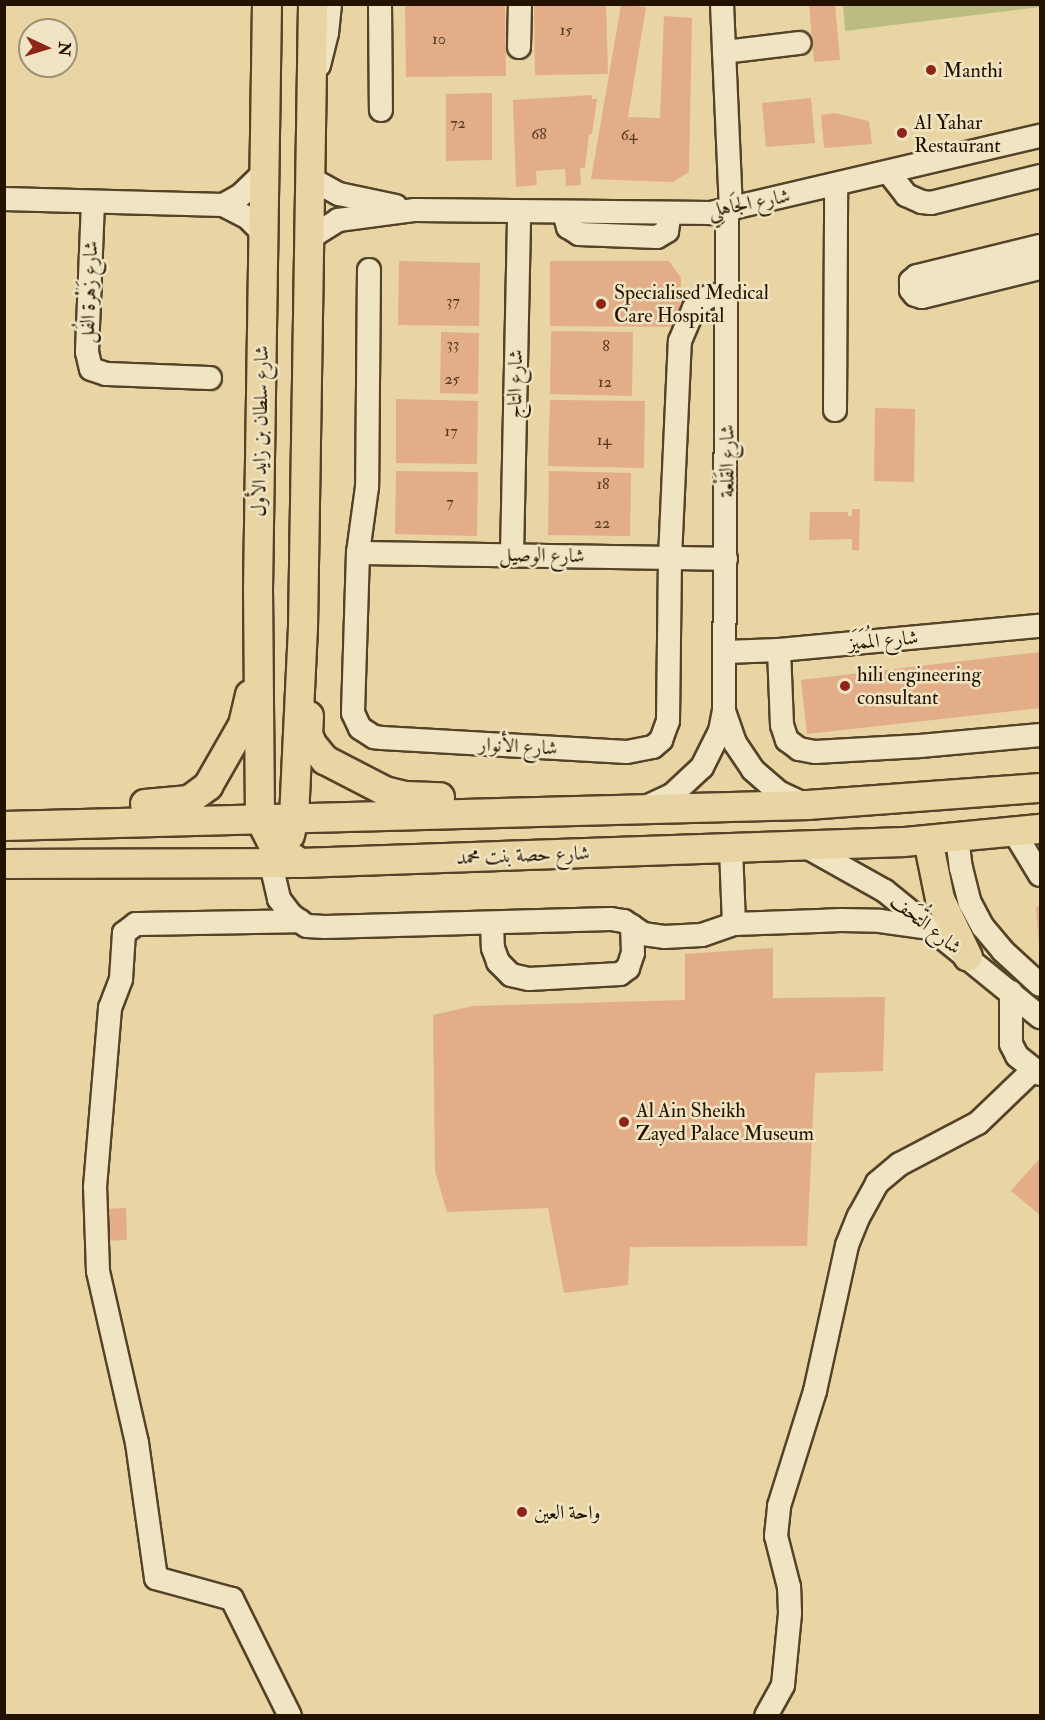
<!DOCTYPE html>
<html>
<head>
<meta charset="utf-8">
<style>
  body { margin:0 }
  #map { position:relative; width:1045px; height:1720px; overflow:hidden; background:#e8d5a3; font-family:"IM FELL Double Pica",Amiri,serif }
  div>[style] { position:absolute }
  [style*='--x'] { left:calc(var(--x)*1px); top:calc(var(--y)*1px); width:calc(var(--w)*1px); rotate:calc(var(--a)*1deg) }
  .green>* { inset:0; background:#bbbc82 }
  .building>* { inset:0; background:#e2ad87 }
  .roads { filter:drop-shadow(2px 0 #554329) drop-shadow(-2px 0 #554329) drop-shadow(0 2px #554329) drop-shadow(0 -2px #554329) }
  .minor>* { height:22px; margin:-11px; padding:0 11px; transform-origin:11px; border-radius:11px; background:#f0e4c3 }
  .major>* { height:28px; margin:-14px; padding:0 14px; transform-origin:14px; border-radius:14px; background:#e8d5a3 }
  .dots>* { width:16px; height:16px; translate:-50% -50%; box-sizing:border-box; border:3px solid #f0e4c3; border-radius:50% }
  span { translate:-50% -50%; white-space:nowrap; text-align:center; line-height:1.15; -webkit-text-stroke:5px #f0e4c3; paint-order:stroke }
  .number-label { font-size:16px; color:#543922 }
  .number-label span { -webkit-text-stroke-width:0 }
  .poi-label { font-size:20px; color:#241200 }
  .left { translate:0 -50%; text-align:left }
  .street-label { font-size:20px; color:#241200 }
  .frame { position:absolute; inset:0; border:6px solid #241200; pointer-events:none }
  .north { position:absolute; left:18px; top:18px; width:60px; height:60px; box-sizing:border-box; background:#f0e4c3; border:2px solid #9e9075; border-radius:50%; rotate:94deg; font-size:16px; font-weight:700; line-height:24px; text-align:center; color:#241200 }
  .north::after { content:''; display:block; margin:auto; width:21px; height:27px; background:#8f2418; clip-path:polygon(50% 0,100% 100%,50% 72%,0 100%) }
</style>
</head>
<body>
<div id="map">
  <div class="green">
    <i style="clip-path:polygon(1040px 4px,1040px 7px,845px 31px,843px 5px)"></i>
  </div>
  <div class="building">
    <i style="clip-path:polygon(405px 4px,505px 4px,506px 76px,406px 77px)"></i>
    <i style="clip-path:polygon(534px 4px,606px 4px,608px 74px,535px 75px)"></i>
    <i style="clip-path:polygon(809px 4px,835px 4px,840px 60px,814px 62px)"></i>
    <i style="clip-path:polygon(621px 5px,646px 7px,628px 117px,660px 118px,664px 16px,692px 18px,689px 172px,673px 182px,591px 179px)"></i>
    <i style="clip-path:polygon(492px 93px,492px 160px,446px 161px,446px 94px)"></i>
    <i style="clip-path:polygon(592px 95px,592px 99px,597px 99px,592px 134px,589px 134px,585px 168px,580px 168px,581px 185px,566px 186px,565px 169px,536px 171px,537px 185px,516px 187px,513px 100px)"></i>
    <i style="clip-path:polygon(811px 98px,815px 143px,766px 147px,762px 103px)"></i>
    <i style="clip-path:polygon(834px 113px,869px 121px,872px 144px,824px 148px,821px 115px)"></i>
    <i style="clip-path:polygon(399px 261px,480px 263px,479px 326px,398px 325px)"></i>
    <i style="clip-path:polygon(550px 261px,669px 261px,681px 278px,680px 327px,550px 326px)"></i>
    <i style="clip-path:polygon(551px 331px,633px 332px,632px 396px,550px 394px)"></i>
    <i style="clip-path:polygon(441px 332px,479px 333px,478px 394px,440px 393px)"></i>
    <i style="clip-path:polygon(396px 399px,478px 401px,477px 464px,396px 463px)"></i>
    <i style="clip-path:polygon(550px 400px,645px 401px,644px 468px,548px 466px)"></i>
    <i style="clip-path:polygon(875px 408px,915px 409px,914px 482px,874px 481px)"></i>
    <i style="clip-path:polygon(396px 471px,478px 472px,477px 536px,395px 534px)"></i>
    <i style="clip-path:polygon(549px 471px,631px 473px,630px 536px,548px 535px)"></i>
    <i style="clip-path:polygon(852px 509px,860px 509px,859px 551px,852px 550px,852px 539px,809px 540px,810px 512px,848px 512px,848px 516px,852px 516px)"></i>
    <i style="clip-path:polygon(1040px 652px,1040px 708px,807px 734px,801px 680px)"></i>
    <i style="clip-path:polygon(1040px 906px,1040px 943px,1039px 943px,1036px 907px)"></i>
    <i style="clip-path:polygon(773px 948px,773px 998px,885px 997px,883px 1071px,815px 1073px,807px 1246px,630px 1247px,628px 1285px,564px 1293px,548px 1208px,447px 1212px,435px 1171px,433px 1015px,473px 1006px,685px 1000px,685px 954px)"></i>
    <i style="clip-path:polygon(1040px 1158px,1040px 1215px,1011px 1191px)"></i>
    <i style="clip-path:polygon(126px 1208px,127px 1240px,104px 1241px,103px 1209px)"></i>
  </div>
  <div class="roads">
    <div class="minor">
      <i style="--x:380;--y:4;--w:106;--a:89.5"></i>
      <i style="--x:722;--y:4;--w:206;--a:87.5"></i>
      <i style="--x:519;--y:47;--w:43;--a:-88.7"></i>
      <i style="--x:724;--y:52;--w:76;--a:-6.8"></i>
      <i style="--x:319;--y:65;--w:33;--a:-76"></i>
      <i style="--x:327;--y:33;--w:29;--a:-84"></i>
      <i style="--x:889;--y:173;--w:28;--a:52"></i>
      <i style="--x:906;--y:195;--w:17;--a:24"></i>
      <i style="--x:922;--y:202;--w:9;--a:6"></i>
      <i style="--x:931;--y:203;--w:112;--a:-13.9"></i>
      <i style="--x:309;--y:174;--w:11;--a:45"></i>
      <i style="--x:317;--y:182;--w:25;--a:29"></i>
      <i style="--x:339;--y:194;--w:58;--a:11.9"></i>
      <i style="--x:4;--y:199;--w:219;--a:1.6"></i>
      <i style="--x:223;--y:205;--w:28;--a:27"></i>
      <i style="--x:248;--y:218;--w:20;--a:45"></i>
      <i style="--x:93;--y:202;--w:150;--a:92.3"></i>
      <i style="--x:87;--y:352;--w:17;--a:77"></i>
      <i style="--x:91;--y:369;--w:16;--a:18"></i>
      <i style="--x:106;--y:374;--w:104;--a:2.2"></i>
      <i style="--x:223;--y:205;--w:21;--a:-29"></i>
      <i style="--x:241;--y:195;--w:32;--a:-44"></i>
      <i style="--x:564;--y:213;--w:15;--a:74"></i>
      <i style="--x:568;--y:227;--w:13;--a:32"></i>
      <i style="--x:579;--y:234;--w:78;--a:2.2"></i>
      <i style="--x:657;--y:237;--w:12;--a:-31"></i>
      <i style="--x:667;--y:231;--w:18;--a:-81"></i>
      <i style="--x:308;--y:244;--w:13;--a:-51"></i>
      <i style="--x:316;--y:234;--w:26;--a:-32"></i>
      <i style="--x:338;--y:220;--w:78;--a:-7.4"></i>
      <i style="--x:415;--y:210;--w:296;--a:0.6"></i>
      <i style="--x:711;--y:213;--w:338;--a:-13.2"></i>
      <i style="--x:1040;--y:246;--w:127;--a:166.3"></i>
      <i style="--x:917;--y:276;--w:8;--a:140"></i>
      <i style="--x:911;--y:281;--w:9;--a:90"></i>
      <i style="--x:911;--y:290;--w:6;--a:51"></i>
      <i style="--x:915;--y:295;--w:7;--a:16"></i>
      <i style="--x:922;--y:297;--w:122;--a:-13.8"></i>
      <i style="--x:369;--y:270;--w:217;--a:90.5"></i>
      <i style="--x:367;--y:487;--w:67;--a:97.8"></i>
      <i style="--x:358;--y:553;--w:160;--a:91.8"></i>
      <i style="--x:353;--y:713;--w:17;--a:65"></i>
      <i style="--x:360;--y:728;--w:17;--a:33"></i>
      <i style="--x:374;--y:737;--w:8;--a:7"></i>
      <i style="--x:382;--y:738;--w:245;--a:3.3"></i>
      <i style="--x:627;--y:752;--w:26;--a:-11"></i>
      <i style="--x:653;--y:747;--w:11;--a:-41"></i>
      <i style="--x:661;--y:740;--w:20;--a:-70"></i>
      <i style="--x:668;--y:721;--w:163;--a:-89.3"></i>
      <i style="--x:670;--y:558;--w:217;--a:-87.4"></i>
      <i style="--x:680;--y:341;--w:36;--a:-67"></i>
      <i style="--x:694;--y:308;--w:18;--a:-38"></i>
      <i style="--x:708;--y:297;--w:19;--a:-12"></i>
      <i style="--x:835;--y:410;--w:224;--a:-89.7"></i>
      <i style="--x:358;--y:553;--w:368;--a:0.9"></i>
      <i style="--x:512;--y:555;--w:343;--a:-88.8"></i>
      <i style="--x:779;--y:650;--w:75;--a:87.7"></i>
      <i style="--x:782;--y:725;--w:16;--a:72"></i>
      <i style="--x:787;--y:740;--w:15;--a:37"></i>
      <i style="--x:799;--y:749;--w:16;--a:11"></i>
      <i style="--x:815;--y:752;--w:105;--a:-3.3"></i>
      <i style="--x:920;--y:746;--w:121;--a:-5.2"></i>
      <i style="--x:725;--y:652;--w:54;--a:-2.1"></i>
      <i style="--x:779;--y:650;--w:262;--a:-5.3"></i>
      <i style="--x:724;--y:711;--w:34;--a:71"></i>
      <i style="--x:735;--y:743;--w:32;--a:56"></i>
      <i style="--x:753;--y:770;--w:33;--a:41"></i>
      <i style="--x:778;--y:792;--w:29;--a:25"></i>
      <i style="--x:646;--y:807;--w:29;--a:-25"></i>
      <i style="--x:672;--y:795;--w:41;--a:-43"></i>
      <i style="--x:702;--y:767;--w:40;--a:-63.4"></i>
      <i style="--x:720;--y:731;--w:20;--a:-79"></i>
      <i style="--x:724;--y:711;--w:500;--a:-89.66"></i>
      <i style="--x:1014;--y:832;--w:50;--a:58.8"></i>
      <i style="--x:957;--y:837;--w:31;--a:83"></i>
      <i style="--x:961;--y:868;--w:36;--a:76"></i>
      <i style="--x:970;--y:903;--w:27;--a:62"></i>
      <i style="--x:983;--y:927;--w:31;--a:50"></i>
      <i style="--x:1003;--y:951;--w:50;--a:42.6"></i>
      <i style="--x:803;--y:845;--w:94;--a:29.3"></i>
      <i style="--x:885;--y:891;--w:200;--a:39.1"></i>
      <i style="--x:731;--y:849;--w:75;--a:87.7"></i>
      <i style="--x:271;--y:864;--w:36;--a:77"></i>
      <i style="--x:279;--y:899;--w:20;--a:53"></i>
      <i style="--x:291;--y:915;--w:19;--a:35"></i>
      <i style="--x:307;--y:926;--w:18;--a:3"></i>
      <i style="--x:325;--y:927;--w:286;--a:-1.6"></i>
      <i style="--x:611;--y:919;--w:13;--a:9"></i>
      <i style="--x:624;--y:921;--w:23;--a:34"></i>
      <i style="--x:643;--y:934;--w:21;--a:8"></i>
      <i style="--x:664;--y:937;--w:38;--a:-3"></i>
      <i style="--x:702;--y:935;--w:34;--a:-19"></i>
      <i style="--x:734;--y:924;--w:107;--a:-2.1"></i>
      <i style="--x:841;--y:920;--w:39;--a:1"></i>
      <i style="--x:880;--y:921;--w:49;--a:8.1"></i>
      <i style="--x:492;--y:923;--w:25;--a:88"></i>
      <i style="--x:493;--y:948;--w:15;--a:70"></i>
      <i style="--x:498;--y:962;--w:18;--a:45"></i>
      <i style="--x:511;--y:975;--w:18;--a:13"></i>
      <i style="--x:529;--y:979;--w:91;--a:-3.1"></i>
      <i style="--x:620;--y:974;--w:10;--a:-37"></i>
      <i style="--x:628;--y:968;--w:16;--a:-72"></i>
      <i style="--x:633;--y:953;--w:27;--a:-92"></i>
      <i style="--x:1011;--y:992;--w:52;--a:90"></i>
      <i style="--x:1011;--y:1044;--w:13;--a:63"></i>
      <i style="--x:1017;--y:1056;--w:29;--a:38"></i>
      <i style="--x:290;--y:1716;--w:131;--a:-116.4"></i>
      <i style="--x:232;--y:1599;--w:79;--a:-164.6"></i>
      <i style="--x:156;--y:1578;--w:136;--a:-98"></i>
      <i style="--x:137;--y:1443;--w:176;--a:-102.8"></i>
      <i style="--x:98;--y:1271;--w:84;--a:-92"></i>
      <i style="--x:95;--y:1187;--w:180;--a:-85.2"></i>
      <i style="--x:110;--y:1008;--w:31;--a:-69"></i>
      <i style="--x:121;--y:979;--w:46;--a:-86.3"></i>
      <i style="--x:124;--y:933;--w:15;--a:-37"></i>
      <i style="--x:136;--y:924;--w:164;--a:-1"></i>
      <i style="--x:766;--y:1716;--w:35;--a:-61"></i>
      <i style="--x:783;--y:1685;--w:72;--a:-84.4"></i>
      <i style="--x:790;--y:1613;--w:26;--a:-92"></i>
      <i style="--x:789;--y:1587;--w:53;--a:-104.3"></i>
      <i style="--x:776;--y:1536;--w:30;--a:-84"></i>
      <i style="--x:779;--y:1506;--w:121;--a:-72.6"></i>
      <i style="--x:815;--y:1391;--w:149;--a:-77.6"></i>
      <i style="--x:847;--y:1245;--w:31;--a:-68"></i>
      <i style="--x:859;--y:1216;--w:38;--a:-61"></i>
      <i style="--x:877;--y:1183;--w:30;--a:-40"></i>
      <i style="--x:900;--y:1164;--w:88;--a:-27.7"></i>
      <i style="--x:978;--y:1123;--w:76;--a:-43.9"></i>
    </div>
    <div class="major">
      <i style="--x:267;--y:4;--w:584;--a:90.88"></i>
      <i style="--x:258;--y:588;--w:231;--a:89.5"></i>
      <i style="--x:260;--y:819;--w:28;--a:63"></i>
      <i style="--x:273;--y:844;--w:33;--a:35"></i>
      <i style="--x:309;--y:716;--w:18;--a:93"></i>
      <i style="--x:308;--y:734;--w:11;--a:68"></i>
      <i style="--x:312;--y:744;--w:21;--a:51"></i>
      <i style="--x:325;--y:760;--w:68;--a:27.3"></i>
      <i style="--x:385;--y:791;--w:21;--a:14"></i>
      <i style="--x:405;--y:796;--w:35;--a:2"></i>
      <i style="--x:145;--y:804;--w:44;--a:-5.2"></i>
      <i style="--x:189;--y:800;--w:24;--a:-36"></i>
      <i style="--x:208;--y:786;--w:70;--a:-60.2"></i>
      <i style="--x:243;--y:725;--w:31;--a:-77"></i>
      <i style="--x:4;--y:826;--w:804;--a:-1.5"></i>
      <i style="--x:808;--y:805;--w:233;--a:-4.2"></i>
      <i style="--x:290;--y:835;--w:17;--a:-77"></i>
      <i style="--x:294;--y:818;--w:190;--a:-87.3"></i>
      <i style="--x:303;--y:628;--w:624;--a:-89.08"></i>
      <i style="--x:928;--y:840;--w:60;--a:78.5"></i>
      <i style="--x:940;--y:899;--w:64;--a:64.2"></i>
      <i style="--x:4;--y:864;--w:296;--a:-0.2"></i>
      <i style="--x:300;--y:863;--w:604;--a:-1.99"></i>
      <i style="--x:904;--y:842;--w:137;--a:-5.5"></i>
    </div>
  </div>
  <div class="dots">
    <i style="left:931px;top:70px;background:#8f2418"></i>
    <i style="left:902px;top:133px;background:#8f2418"></i>
    <i style="left:601px;top:304px;background:#8f2418"></i>
    <i style="left:845px;top:686px;background:#8f2418"></i>
    <i style="left:624px;top:1122px;background:#8f2418"></i>
    <i style="left:522px;top:1512px;background:#8f2418"></i>
  </div>
  <div class="number-label">
    <span style="left:566px;top:30px">15</span>
    <span style="left:439px;top:39px">10</span>
    <span style="left:458px;top:123px">72</span>
    <span style="left:539px;top:134px">68</span>
    <span style="left:629px;top:135px">64</span>
    <span style="left:453px;top:301px">37</span>
    <span style="left:453px;top:344px">33</span>
    <span style="left:606px;top:346px">8</span>
    <span style="left:452px;top:379px">25</span>
    <span style="left:605px;top:382px">12</span>
    <span style="left:451px;top:431px">17</span>
    <span style="left:604px;top:440px">14</span>
    <span style="left:603px;top:484px">18</span>
    <span style="left:450px;top:502px">7</span>
    <span style="left:602px;top:523px">22</span>
  </div>
  <div class="poi-label">
    <span class="left" style="left:943px;top:70px">Manthi</span>
    <span class="left" style="left:914px;top:134px">Al Yahar<br>Restaurant</span>
    <span class="left" style="left:614px;top:304px">Specialised Medical<br>Care Hospital</span>
    <span class="left" style="left:857px;top:686px">hili engineering<br>consultant</span>
    <span class="left" style="left:636px;top:1122px">Al Ain Sheikh<br>Zayed Palace Museum</span>
    <span class="left" style="left:534px;top:1512px">واحة العين</span>
  </div>
  <div class="street-label">
    <span style="left:749px;top:203px;rotate:-11deg">شارع الجَاهلِي</span>
    <span style="left:89px;top:292px;rotate:-88deg">شارع زَهْرة الفُل</span>
    <span style="left:515px;top:384px;rotate:-89deg">شارع التاج</span>
    <span style="left:260px;top:431px;rotate:-89deg">شارع سلطان بن زايد الأول</span>
    <span style="left:727px;top:461px;rotate:-90deg">شارع القَلْعة</span>
    <span style="left:542px;top:555px;rotate:1deg">شارع الوصيل</span>
    <span style="left:883px;top:640px;rotate:-5deg">شارع المُمَيَز</span>
    <span style="left:518px;top:746px;rotate:3deg">شارع الأنوار</span>
    <span style="left:523px;top:855px;rotate:-2deg">شارع حصة بنت محمد</span>
    <span style="left:926px;top:924px;rotate:38deg">شارع التُّحَف</span>
  </div>
  <div class="frame"></div>
  <div class="north">N</div>
</div>
</body>
</html>
